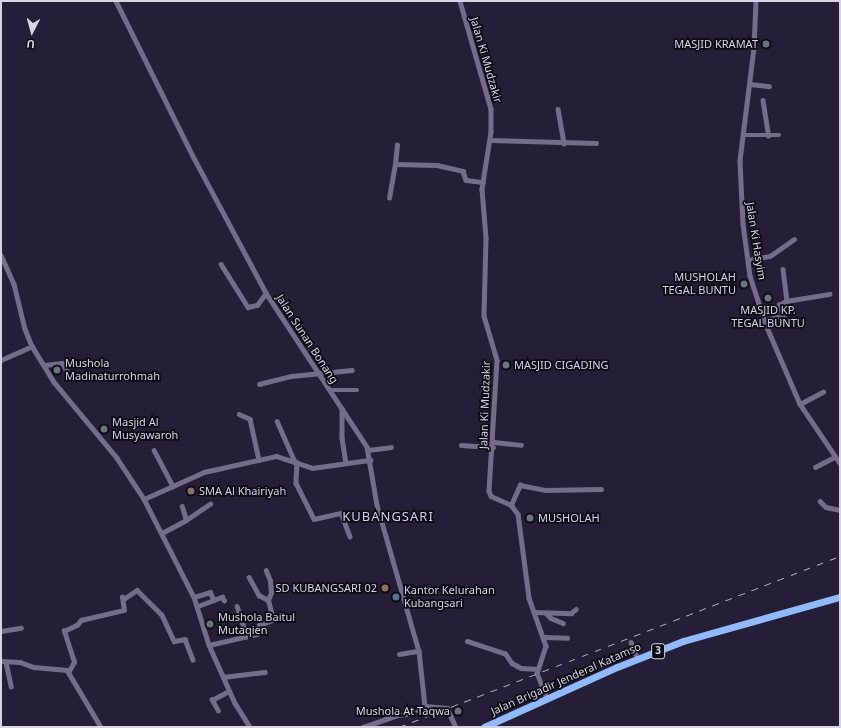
<!DOCTYPE html>
<html>
<head>
<meta charset="utf-8">
<style>
  body { margin:0 }
  #map { position:relative; width:841px; height:728px; overflow:hidden; background:#241f37; font-family:"Noto Sans",sans-serif }
  div>[style] { position:absolute }
  [style*='--x'] { left:calc(var(--x)*1px); top:calc(var(--y)*1px); width:calc(var(--w)*1px); rotate:calc(var(--a)*1deg) }
  .minor>* { height:4.5px; margin:-2.25px; padding:0 2.25px; transform-origin:2.25px; border-radius:2.25px; background:#736d8a }
  .highway>* { height:7px; margin:-3.5px; padding:0 3.5px; transform-origin:3.5px; border-radius:3.5px; background:#91b9fb }
  .rail>* { height:1px; margin-top:-0.5px; transform-origin:0; background:repeating-linear-gradient(90deg,#b2aec0 0 7px,transparent 0 14px) }
  .dots>* { width:11px; height:11px; translate:-50% -50%; box-sizing:border-box; border:2px solid #0d0b15; border-radius:50% }
  span { translate:-50% -50%; white-space:nowrap; text-align:center; line-height:1.15; -webkit-text-stroke:3.5px #0d0b15; paint-order:stroke }
  .shield-label span { padding:1px 3px; background:#0d0b15; border:1px solid; border-radius:3px; -webkit-text-stroke-width:0 }
  .shield-label { font-size:10px; color:#d6d3e3; font-weight:700 }
  .poi-label { font-size:11px; color:#d6d3e3 }
  .right { translate:-100% -50%; text-align:right }
  .left { translate:0 -50%; text-align:left }
  .street-label { font-size:11px; color:#d6d3e3 }
  .quarter-label { font-size:13px; color:#d4ceef; letter-spacing:1px }
  .frame { position:absolute; inset:0; border:2px solid #d6d3e3; pointer-events:none }
  .north { position:absolute; left:12px; top:12px; width:40px; height:40px; -webkit-text-stroke:3px #0d0b15; paint-order:stroke; rotate:186deg; font-size:11px; font-weight:700; line-height:16px; text-align:center; color:#d6d3e3 }
  .north::after { content:''; display:block; margin:auto; width:14px; height:18px; background:#d6d3e3; clip-path:polygon(50% 0,100% 100%,50% 72%,0 100%) }
</style>
</head>
<body>
<div id="map">
  <div class="minor">
    <i style="--x:116;--y:1;--w:175;--a:63.6"></i>
    <i style="--x:194;--y:158;--w:153;--a:61.9"></i>
    <i style="--x:266;--y:293;--w:184;--a:56.7"></i>
    <i style="--x:367;--y:447;--w:59;--a:80.2"></i>
    <i style="--x:377;--y:505;--w:152;--a:74"></i>
    <i style="--x:419;--y:651;--w:55;--a:83.8"></i>
    <i style="--x:460;--y:1;--w:112;--a:74"></i>
    <i style="--x:491;--y:109;--w:23;--a:90"></i>
    <i style="--x:491;--y:132;--w:58;--a:99"></i>
    <i style="--x:482;--y:189;--w:49;--a:85.3"></i>
    <i style="--x:486;--y:238;--w:78;--a:91.5"></i>
    <i style="--x:484;--y:316;--w:46;--a:73.5"></i>
    <i style="--x:497;--y:360;--w:131;--a:93.5"></i>
    <i style="--x:489;--y:491;--w:5;--a:68"></i>
    <i style="--x:491;--y:496;--w:22;--a:24"></i>
    <i style="--x:511;--y:505;--w:11;--a:52"></i>
    <i style="--x:518;--y:514;--w:85;--a:82.5"></i>
    <i style="--x:529;--y:598;--w:51;--a:70.5"></i>
    <i style="--x:546;--y:646;--w:28;--a:108"></i>
    <i style="--x:537;--y:673;--w:27;--a:68"></i>
    <i style="--x:756;--y:1;--w:47;--a:92.4"></i>
    <i style="--x:754;--y:48;--w:114;--a:97.1"></i>
    <i style="--x:740;--y:161;--w:63;--a:87.3"></i>
    <i style="--x:743;--y:224;--w:52;--a:82.3"></i>
    <i style="--x:750;--y:276;--w:52;--a:71.9"></i>
    <i style="--x:766;--y:325;--w:86;--a:66.7"></i>
    <i style="--x:800;--y:404;--w:71;--a:55.9"></i>
    <i style="--x:749;--y:84;--w:20;--a:6"></i>
    <i style="--x:763;--y:100;--w:36;--a:81"></i>
    <i style="--x:558;--y:109;--w:35;--a:80"></i>
    <i style="--x:744;--y:135;--w:35;--a:0"></i>
    <i style="--x:490;--y:140;--w:106;--a:1.6"></i>
    <i style="--x:395;--y:164;--w:19;--a:-84"></i>
    <i style="--x:389;--y:198;--w:35;--a:-80"></i>
    <i style="--x:395;--y:164;--w:42;--a:1.4"></i>
    <i style="--x:437;--y:165;--w:27;--a:13"></i>
    <i style="--x:463;--y:171;--w:9;--a:72"></i>
    <i style="--x:466;--y:180;--w:17;--a:7"></i>
    <i style="--x:1;--y:255;--w:32;--a:66"></i>
    <i style="--x:14;--y:284;--w:46;--a:76.3"></i>
    <i style="--x:25;--y:329;--w:18;--a:68"></i>
    <i style="--x:32;--y:346;--w:42;--a:58.6"></i>
    <i style="--x:54;--y:382;--w:99;--a:50.3"></i>
    <i style="--x:117;--y:458;--w:49;--a:56.6"></i>
    <i style="--x:144;--y:499;--w:110;--a:63"></i>
    <i style="--x:194;--y:597;--w:50;--a:72.6"></i>
    <i style="--x:209;--y:645;--w:64;--a:65.9"></i>
    <i style="--x:235;--y:703;--w:28;--a:58"></i>
    <i style="--x:749;--y:260;--w:21;--a:-11"></i>
    <i style="--x:770;--y:256;--w:29;--a:-35"></i>
    <i style="--x:221;--y:264;--w:51;--a:57.9"></i>
    <i style="--x:248;--y:307;--w:9;--a:-13"></i>
    <i style="--x:257;--y:305;--w:15;--a:-53"></i>
    <i style="--x:783;--y:269;--w:32;--a:83"></i>
    <i style="--x:765;--y:320;--w:18;--a:-13"></i>
    <i style="--x:783;--y:316;--w:12;--a:-110"></i>
    <i style="--x:779;--y:305;--w:8;--a:-30"></i>
    <i style="--x:786;--y:301;--w:44;--a:-9.2"></i>
    <i style="--x:1;--y:360;--w:34;--a:-24"></i>
    <i style="--x:44;--y:365;--w:18;--a:-6"></i>
    <i style="--x:62;--y:363;--w:9;--a:58"></i>
    <i style="--x:259;--y:384;--w:33;--a:-14"></i>
    <i style="--x:291;--y:376;--w:61;--a:-5.6"></i>
    <i style="--x:330;--y:390;--w:27;--a:0"></i>
    <i style="--x:800;--y:404;--w:26;--a:-28"></i>
    <i style="--x:342;--y:408;--w:30;--a:90"></i>
    <i style="--x:342;--y:438;--w:24;--a:81"></i>
    <i style="--x:239;--y:414;--w:12;--a:24"></i>
    <i style="--x:250;--y:419;--w:42;--a:77.6"></i>
    <i style="--x:277;--y:421;--w:45;--a:66.3"></i>
    <i style="--x:494;--y:442;--w:27;--a:6"></i>
    <i style="--x:461;--y:445;--w:32;--a:4"></i>
    <i style="--x:154;--y:450;--w:41;--a:62.2"></i>
    <i style="--x:368;--y:450;--w:23;--a:-7"></i>
    <i style="--x:297;--y:462;--w:21;--a:93"></i>
    <i style="--x:296;--y:483;--w:40;--a:63.4"></i>
    <i style="--x:314;--y:519;--w:28;--a:-13"></i>
    <i style="--x:341;--y:513;--w:25;--a:69"></i>
    <i style="--x:815;--y:467;--w:22;--a:-27"></i>
    <i style="--x:144;--y:499;--w:66;--a:-24.2"></i>
    <i style="--x:204;--y:472;--w:74;--a:-12.5"></i>
    <i style="--x:276;--y:456;--w:38;--a:18"></i>
    <i style="--x:312;--y:468;--w:59;--a:-7.9"></i>
    <i style="--x:820;--y:501;--w:8;--a:45"></i>
    <i style="--x:826;--y:507;--w:14;--a:12"></i>
    <i style="--x:511;--y:505;--w:22;--a:-66"></i>
    <i style="--x:520;--y:485;--w:25;--a:11"></i>
    <i style="--x:545;--y:490;--w:56;--a:-1"></i>
    <i style="--x:186;--y:520;--w:29;--a:-34"></i>
    <i style="--x:162;--y:533;--w:27;--a:-28"></i>
    <i style="--x:186;--y:520;--w:14;--a:-107"></i>
    <i style="--x:249;--y:577;--w:21;--a:61"></i>
    <i style="--x:259;--y:595;--w:10;--a:29"></i>
    <i style="--x:194;--y:597;--w:17;--a:-17"></i>
    <i style="--x:210;--y:592;--w:9;--a:63"></i>
    <i style="--x:198;--y:606;--w:26;--a:-21"></i>
    <i style="--x:222;--y:597;--w:4;--a:56"></i>
    <i style="--x:237;--y:606;--w:32;--a:72"></i>
    <i style="--x:534;--y:612;--w:37;--a:2"></i>
    <i style="--x:571;--y:613;--w:6;--a:-39"></i>
    <i style="--x:546;--y:613;--w:7;--a:45"></i>
    <i style="--x:551;--y:618;--w:13;--a:23"></i>
    <i style="--x:1;--y:631;--w:20;--a:-9"></i>
    <i style="--x:544;--y:637;--w:23;--a:2"></i>
    <i style="--x:467;--y:641;--w:40;--a:18"></i>
    <i style="--x:505;--y:653;--w:12;--a:55"></i>
    <i style="--x:512;--y:663;--w:10;--a:29"></i>
    <i style="--x:521;--y:668;--w:17;--a:3"></i>
    <i style="--x:631;--y:642;--w:18;--a:68"></i>
    <i style="--x:209;--y:645;--w:49;--a:-12.9"></i>
    <i style="--x:257;--y:634;--w:9;--a:-77"></i>
    <i style="--x:259;--y:625;--w:15;--a:-20"></i>
    <i style="--x:273;--y:620;--w:21;--a:-104"></i>
    <i style="--x:268;--y:600;--w:8;--a:-67"></i>
    <i style="--x:271;--y:593;--w:12;--a:-95"></i>
    <i style="--x:270;--y:581;--w:11;--a:-112"></i>
    <i style="--x:399;--y:654;--w:20;--a:-9"></i>
    <i style="--x:1;--y:661;--w:19;--a:3"></i>
    <i style="--x:20;--y:662;--w:15;--a:20"></i>
    <i style="--x:34;--y:667;--w:33;--a:5"></i>
    <i style="--x:67;--y:670;--w:66;--a:59.2"></i>
    <i style="--x:6;--y:662;--w:25;--a:78"></i>
    <i style="--x:69;--y:671;--w:10;--a:-61"></i>
    <i style="--x:74;--y:662;--w:33;--a:-108"></i>
    <i style="--x:64;--y:631;--w:14;--a:-25"></i>
    <i style="--x:77;--y:625;--w:6;--a:-51"></i>
    <i style="--x:81;--y:620;--w:44;--a:-13.1"></i>
    <i style="--x:124;--y:610;--w:13;--a:-99"></i>
    <i style="--x:122;--y:597;--w:3;--a:18"></i>
    <i style="--x:125;--y:598;--w:14;--a:-34"></i>
    <i style="--x:137;--y:590;--w:35;--a:45"></i>
    <i style="--x:162;--y:615;--w:29;--a:65"></i>
    <i style="--x:174;--y:641;--w:11;--a:-10"></i>
    <i style="--x:185;--y:639;--w:22;--a:69"></i>
    <i style="--x:223;--y:677;--w:42;--a:-6.8"></i>
    <i style="--x:425;--y:706;--w:22;--a:5"></i>
    <i style="--x:447;--y:708;--w:21;--a:65"></i>
    <i style="--x:218;--y:711;--w:13;--a:-119"></i>
    <i style="--x:212;--y:700;--w:19;--a:-28"></i>
    <i style="--x:363;--y:727;--w:36;--a:-19"></i>
    <i style="--x:397;--y:715;--w:10;--a:-6"></i>
    <i style="--x:407;--y:714;--w:20;--a:-24"></i>
  </div>
  <div class="highway">
    <i style="--x:484;--y:727;--w:146;--a:-24.3"></i>
    <i style="--x:617;--y:667;--w:71;--a:-21.5"></i>
    <i style="--x:683;--y:641;--w:163;--a:-15.7"></i>
  </div>
  <div class="rail">
    <i style="--x:399;--y:727;--w:473;--a:-21.2"></i>
  </div>
  <div class="dots">
    <i style="left:766px;top:44px;background:#6b7280"></i>
    <i style="left:744px;top:284px;background:#6b7280"></i>
    <i style="left:768px;top:298px;background:#6b7280"></i>
    <i style="left:506px;top:365px;background:#6b7280"></i>
    <i style="left:57px;top:370px;background:#6b7280"></i>
    <i style="left:104px;top:429px;background:#6b7280"></i>
    <i style="left:191px;top:491px;background:#8d6e63"></i>
    <i style="left:530px;top:518px;background:#6b7280"></i>
    <i style="left:385px;top:588px;background:#8d6e63"></i>
    <i style="left:396px;top:597px;background:#5c6f8a"></i>
    <i style="left:210px;top:624px;background:#6b7280"></i>
    <i style="left:458px;top:711px;background:#6b7280"></i>
  </div>
  <div class="shield-label">
    <span style="left:658px;top:651px">3</span>
  </div>
  <div class="poi-label">
    <span class="right" style="left:758px;top:44px">MASJID KRAMAT</span>
    <span class="right" style="left:736px;top:284px">MUSHOLAH<br>TEGAL BUNTU</span>
    <span style="left:768px;top:317px">MASJID KP.<br>TEGAL BUNTU</span>
    <span class="left" style="left:65px;top:370px">Mushola<br>Madinaturrohmah</span>
    <span class="left" style="left:514px;top:365px">MASJID CIGADING</span>
    <span class="left" style="left:112px;top:429px">Masjid Al<br>Musyawaroh</span>
    <span class="left" style="left:199px;top:491px">SMA Al Khairiyah</span>
    <span class="left" style="left:538px;top:518px">MUSHOLAH</span>
    <span class="right" style="left:377px;top:588px">SD KUBANGSARI 02</span>
    <span class="left" style="left:404px;top:597px">Kantor Kelurahan<br>Kubangsari</span>
    <span class="left" style="left:218px;top:624px">Mushola Baitul<br>Mutaqien</span>
    <span class="right" style="left:450px;top:711px">Mushola At Taqwa</span>
  </div>
  <div class="street-label">
    <span style="left:486px;top:60px;rotate:74deg">Jalan Ki Mudzakir</span>
    <span style="left:756px;top:241px;rotate:81deg">Jalan Ki Hasyim</span>
    <span style="left:307px;top:339px;rotate:57deg">Jalan Sunan Bonang</span>
    <span style="left:485px;top:405px;rotate:-88deg">Jalan Ki Mudzakir</span>
    <span style="left:566px;top:679px;rotate:-24deg">Jalan Brigadir Jenderal Katamso</span>
  </div>
  <div class="quarter-label">
    <span style="left:388px;top:516px">KUBANGSARI</span>
  </div>
  <div class="frame"></div>
  <div class="north">U</div>
</div>
</body>
</html>
